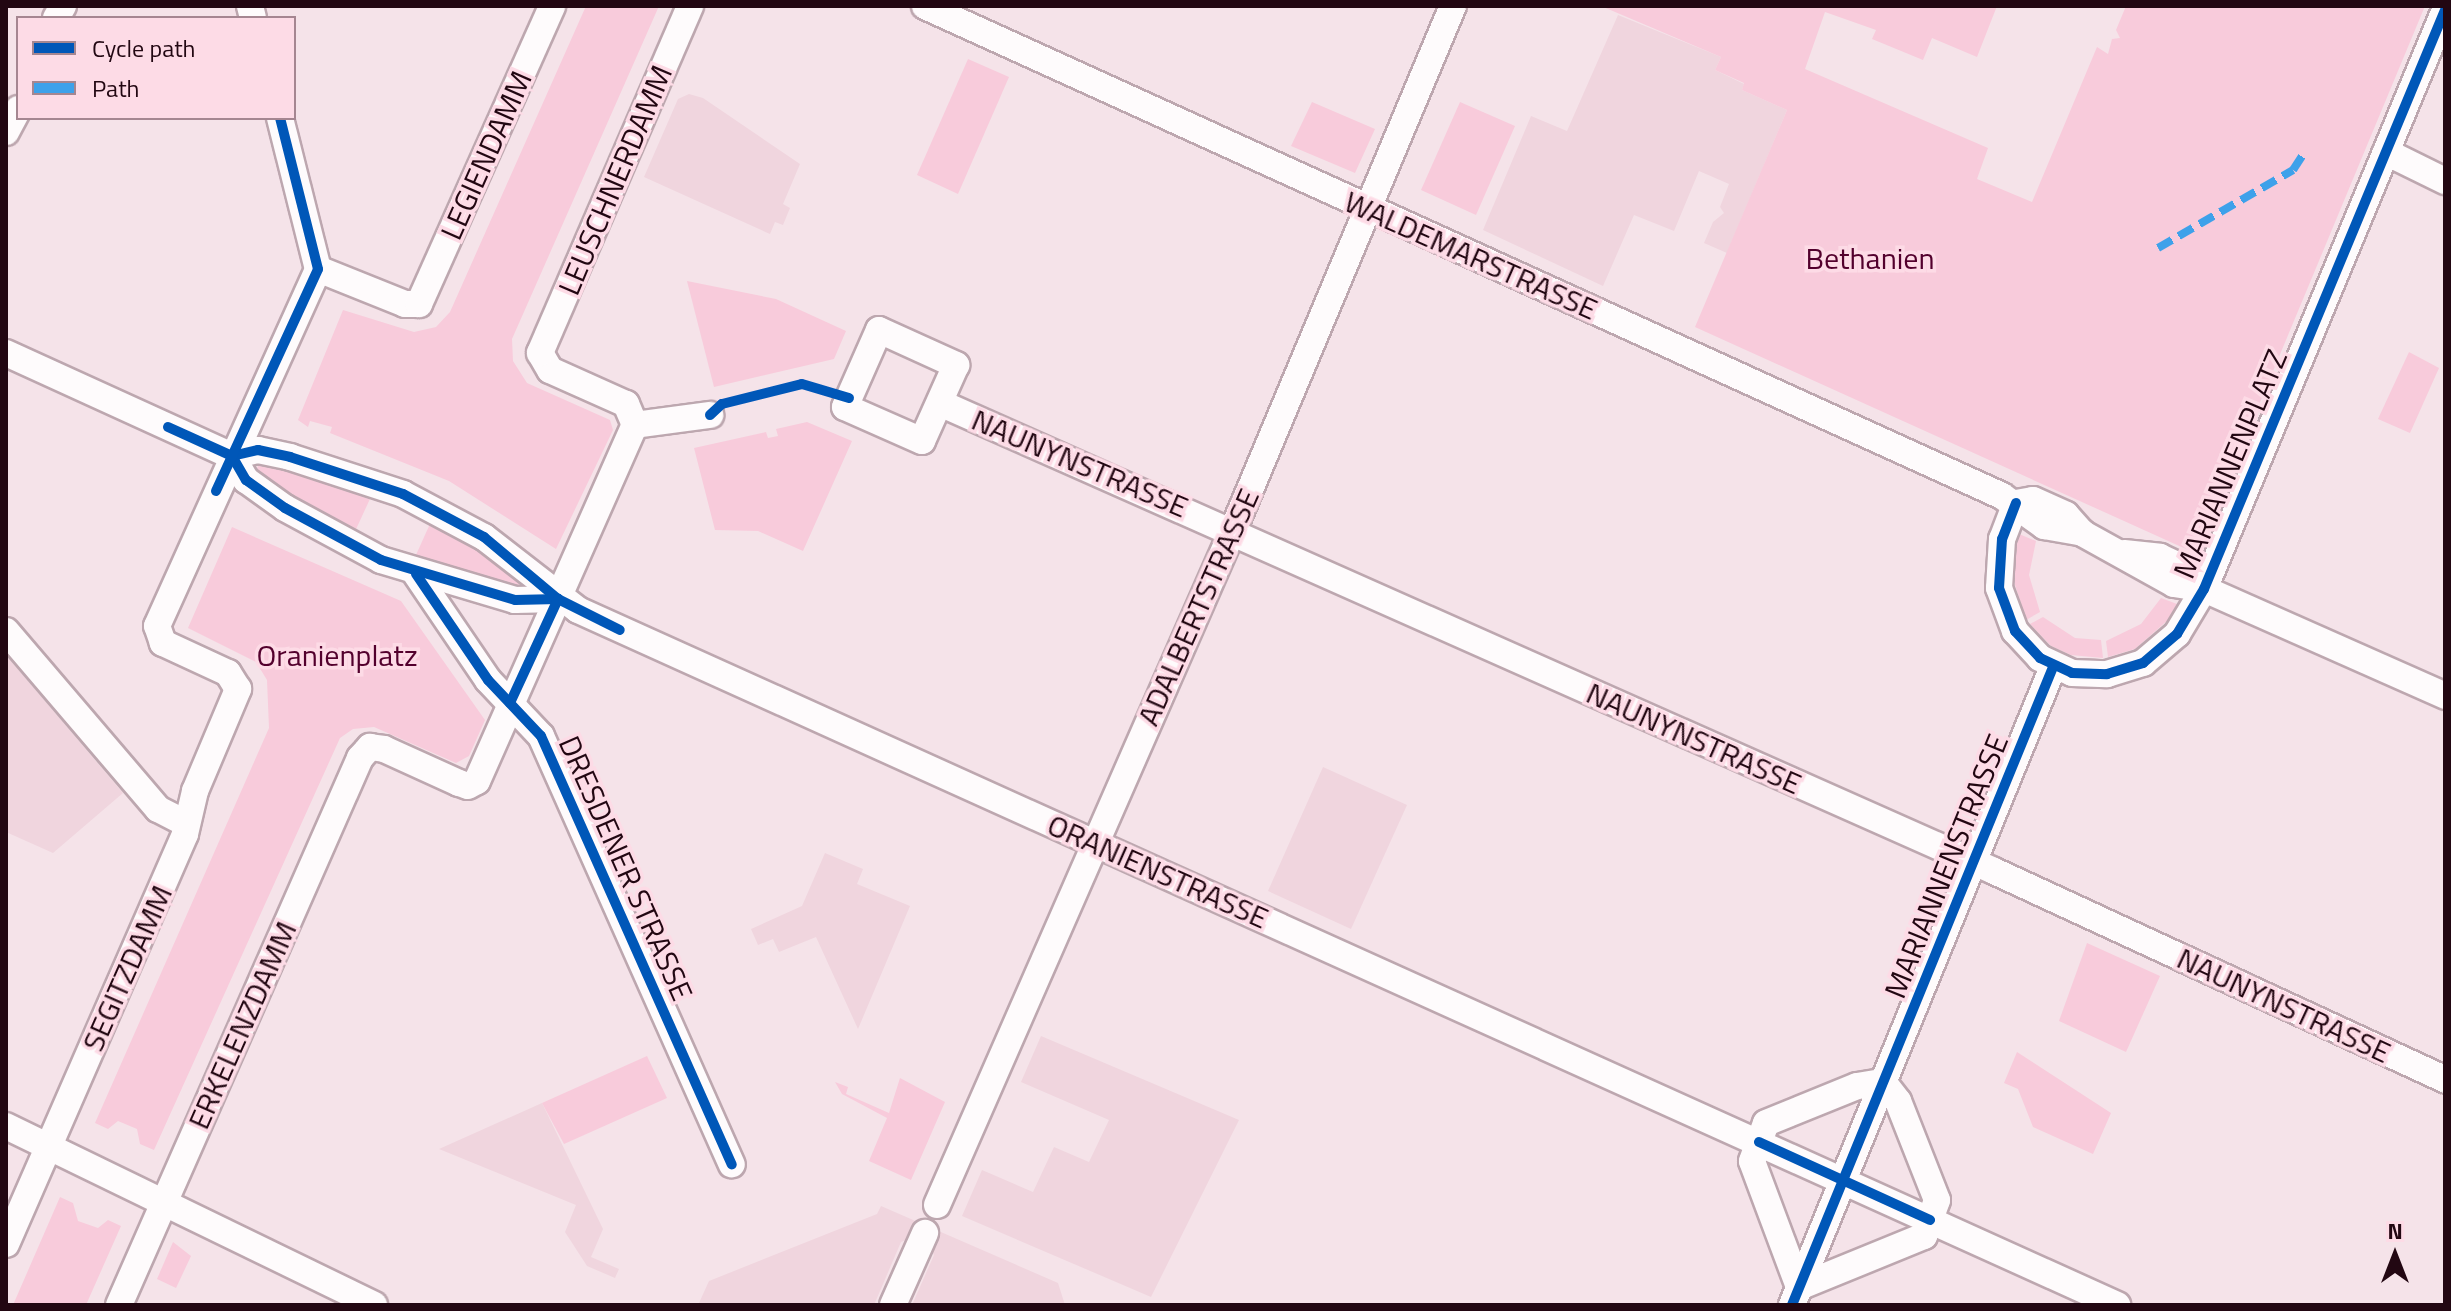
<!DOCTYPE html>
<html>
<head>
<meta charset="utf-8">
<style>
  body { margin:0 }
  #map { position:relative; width:2451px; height:1311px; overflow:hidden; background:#f5e3e9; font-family:"Titillium Web",sans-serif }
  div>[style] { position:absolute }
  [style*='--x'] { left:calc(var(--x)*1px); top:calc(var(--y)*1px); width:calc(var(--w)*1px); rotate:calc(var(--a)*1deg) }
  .built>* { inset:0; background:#f0d5de }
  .green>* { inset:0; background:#f8cbdb }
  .roads { filter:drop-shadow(2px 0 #bda7af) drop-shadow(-2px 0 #bda7af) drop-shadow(0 2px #bda7af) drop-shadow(0 -2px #bda7af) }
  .minor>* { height:26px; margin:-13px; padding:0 13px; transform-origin:13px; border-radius:13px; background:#fefbfc }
  .quiet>* { height:8px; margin-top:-4px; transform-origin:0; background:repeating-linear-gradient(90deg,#3ea1ea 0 16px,transparent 0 24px) }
  .cycleway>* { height:10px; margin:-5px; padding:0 5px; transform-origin:5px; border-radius:5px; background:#0057b8 }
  span { translate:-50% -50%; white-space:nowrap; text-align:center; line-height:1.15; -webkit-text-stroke:7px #fddbe6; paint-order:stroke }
  .street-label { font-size:30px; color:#220712 }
  .park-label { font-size:30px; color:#53002d }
  .frame { position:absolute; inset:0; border:8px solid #220712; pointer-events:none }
  .legend { position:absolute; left:16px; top:16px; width:280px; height:104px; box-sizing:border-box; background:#fddbe6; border:2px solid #a58691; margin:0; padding:10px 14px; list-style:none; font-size:24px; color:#220712 }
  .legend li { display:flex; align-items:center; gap:16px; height:40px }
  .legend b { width:40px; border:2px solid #a58691 }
  .north { position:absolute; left:2355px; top:1215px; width:80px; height:80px; -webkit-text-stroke:6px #fddbe6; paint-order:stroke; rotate:0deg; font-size:22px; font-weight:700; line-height:32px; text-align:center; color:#220712 }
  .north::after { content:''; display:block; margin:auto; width:28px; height:36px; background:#220712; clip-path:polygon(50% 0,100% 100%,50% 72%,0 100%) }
</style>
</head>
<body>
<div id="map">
  <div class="built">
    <i style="clip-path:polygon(1618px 15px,1721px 57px,1715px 70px,1744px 84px,1742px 90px,1787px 110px,1727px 253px,1704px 243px,1713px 222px,1724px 213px,1720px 207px,1729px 184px,1699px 171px,1674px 231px,1634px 215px,1603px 286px,1483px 230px,1531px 116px,1567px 131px)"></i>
    <i style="clip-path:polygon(689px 94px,703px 98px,800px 164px,783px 204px,790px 208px,783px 225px,775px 222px,770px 234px,644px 177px,678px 99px)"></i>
    <i style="clip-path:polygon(6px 655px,123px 793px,53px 853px,6px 832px)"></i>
    <i style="clip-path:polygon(1323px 767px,1407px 805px,1351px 929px,1268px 891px)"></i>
    <i style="clip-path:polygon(825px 853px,863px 869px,857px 884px,910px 906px,858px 1029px,816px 937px,779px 952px,773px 939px,758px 945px,751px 929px,802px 906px)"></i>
    <i style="clip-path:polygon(1041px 1036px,1239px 1120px,1151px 1297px,962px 1216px,982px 1170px,1033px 1192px,1054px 1147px,1089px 1162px,1109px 1120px,1021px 1082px)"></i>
    <i style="clip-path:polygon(542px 1103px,603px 1229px,591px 1257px,619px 1269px,615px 1278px,587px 1266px,565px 1232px,576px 1205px,439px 1149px)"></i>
    <i style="clip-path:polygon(881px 1206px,1058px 1283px,1065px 1305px,912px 1305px,934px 1255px,929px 1246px,911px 1238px,901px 1242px,874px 1305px,699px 1303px,709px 1281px,877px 1214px)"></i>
  </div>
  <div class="green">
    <i style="clip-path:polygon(586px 6px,659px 6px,512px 339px,513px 361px,527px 383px,610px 420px,613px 430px,556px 549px,449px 481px,330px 433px,332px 427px,310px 421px,308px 427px,298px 420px,343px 310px,414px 332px,436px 327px,450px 312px)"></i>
    <i style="clip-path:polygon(1601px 6px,1997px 6px,1977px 57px,1932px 38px,1923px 60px,1872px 39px,1876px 30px,1825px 12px,1805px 69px,1988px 148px,1977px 179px,2032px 202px,2097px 47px,2108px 54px,2112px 39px,2120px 38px,2116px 30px,2126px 6px,2425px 6px,2197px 554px,1695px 327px,1787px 110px,1742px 90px,1744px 83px,1715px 70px,1721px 57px)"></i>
    <i style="clip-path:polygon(968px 59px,1009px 77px,958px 194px,917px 175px)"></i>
    <i style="clip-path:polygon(1312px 102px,1375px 129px,1355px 173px,1291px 146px)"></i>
    <i style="clip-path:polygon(1460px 102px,1515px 126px,1476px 215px,1421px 190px)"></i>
    <i style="clip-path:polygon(687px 281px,776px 299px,846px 331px,834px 359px,714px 387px)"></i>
    <i style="clip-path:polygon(2409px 352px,2439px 368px,2410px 433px,2378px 419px)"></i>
    <i style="clip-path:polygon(807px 422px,852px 441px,803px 551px,758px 531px,715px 530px,694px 448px,766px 432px,768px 438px,778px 436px,776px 429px)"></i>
    <i style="clip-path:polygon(261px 457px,375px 488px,351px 540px,254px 477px)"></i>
    <i style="clip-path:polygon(434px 515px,528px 584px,528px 590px,411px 566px)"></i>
    <i style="clip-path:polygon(232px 527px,401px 601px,485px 720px,469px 756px,456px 763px,374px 727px,353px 729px,340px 738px,154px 1150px,140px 1144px,137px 1129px,118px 1121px,108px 1129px,95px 1123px,269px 728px,267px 680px,256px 662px,188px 628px)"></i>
    <i style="clip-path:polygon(2019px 534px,2036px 541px,2029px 575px,2040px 612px,2026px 620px,2011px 572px)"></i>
    <i style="clip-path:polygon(2161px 598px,2177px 604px,2168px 620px,2135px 649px,2108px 657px,2106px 641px,2141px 624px)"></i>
    <i style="clip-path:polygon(2043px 617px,2075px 638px,2101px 640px,2103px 658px,2071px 655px,2051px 646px,2030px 624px)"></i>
    <i style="clip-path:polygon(2087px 943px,2160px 976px,2126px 1052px,2059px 1021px)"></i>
    <i style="clip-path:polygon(2017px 1052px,2111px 1113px,2093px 1154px,2033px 1127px,2018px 1089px,2004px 1083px)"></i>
    <i style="clip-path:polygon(647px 1056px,667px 1098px,564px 1144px,542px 1103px)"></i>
    <i style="clip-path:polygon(900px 1078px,945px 1102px,911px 1180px,869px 1161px,887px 1118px,842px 1094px,835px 1082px,848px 1087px,846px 1094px,889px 1113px)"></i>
    <i style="clip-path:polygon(60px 1197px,73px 1203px,78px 1221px,98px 1228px,108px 1220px,121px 1226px,86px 1305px,13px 1305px)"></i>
    <i style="clip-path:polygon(173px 1242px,191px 1256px,176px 1288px,157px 1279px)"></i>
  </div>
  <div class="roads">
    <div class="minor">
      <i style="--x:250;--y:6;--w:12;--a:76"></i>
      <i style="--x:925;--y:6;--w:1183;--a:24.46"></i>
      <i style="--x:2002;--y:496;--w:52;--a:35.5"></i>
      <i style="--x:2044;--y:526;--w:39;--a:10"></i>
      <i style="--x:2082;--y:533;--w:105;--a:29"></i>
      <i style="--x:2174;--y:584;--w:30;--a:9"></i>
      <i style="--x:2204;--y:589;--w:264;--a:23.9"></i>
      <i style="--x:56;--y:18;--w:14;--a:-60"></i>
      <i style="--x:280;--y:118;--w:156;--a:75.9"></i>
      <i style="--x:6;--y:132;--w:26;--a:-62"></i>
      <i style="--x:2386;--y:152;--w:66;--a:26.2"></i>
      <i style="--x:318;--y:269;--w:94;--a:21.9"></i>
      <i style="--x:405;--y:304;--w:14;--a:0"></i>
      <i style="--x:419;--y:304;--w:326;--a:-65.9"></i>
      <i style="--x:879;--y:330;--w:85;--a:24.4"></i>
      <i style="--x:956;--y:365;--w:83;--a:114.1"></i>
      <i style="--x:922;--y:441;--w:84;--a:-156.2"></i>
      <i style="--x:845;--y:407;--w:84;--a:-66.2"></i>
      <i style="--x:6;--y:353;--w:248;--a:24.5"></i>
      <i style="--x:232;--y:456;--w:28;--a:60"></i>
      <i style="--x:246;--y:480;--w:48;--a:35.7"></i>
      <i style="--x:285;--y:508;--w:109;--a:28.4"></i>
      <i style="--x:381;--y:560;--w:140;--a:16.6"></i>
      <i style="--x:515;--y:600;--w:43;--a:-1.3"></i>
      <i style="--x:940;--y:403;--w:1153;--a:23.94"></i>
      <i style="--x:1994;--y:871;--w:497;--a:24.8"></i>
      <i style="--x:635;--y:425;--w:76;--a:-7.6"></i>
      <i style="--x:232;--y:456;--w:27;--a:-13"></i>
      <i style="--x:258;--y:450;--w:33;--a:12"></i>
      <i style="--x:290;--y:457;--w:119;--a:18.1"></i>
      <i style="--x:403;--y:494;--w:92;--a:28"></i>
      <i style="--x:484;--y:537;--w:119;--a:37.8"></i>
      <i style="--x:578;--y:610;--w:1689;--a:24.3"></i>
      <i style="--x:2016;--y:503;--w:39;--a:111"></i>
      <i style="--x:2002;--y:539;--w:49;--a:93.5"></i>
      <i style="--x:1999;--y:588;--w:46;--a:69.6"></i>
      <i style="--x:2015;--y:631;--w:37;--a:47"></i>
      <i style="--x:2040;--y:658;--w:35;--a:25"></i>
      <i style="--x:2072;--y:673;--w:35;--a:2"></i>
      <i style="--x:2107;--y:674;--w:38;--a:-17"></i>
      <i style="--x:2143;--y:663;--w:45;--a:-40.5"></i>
      <i style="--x:2177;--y:634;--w:52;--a:-59"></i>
      <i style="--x:2204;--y:589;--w:627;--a:-67.4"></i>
      <i style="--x:2016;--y:503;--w:17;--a:-10"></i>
      <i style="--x:2033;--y:500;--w:36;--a:24"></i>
      <i style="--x:2066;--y:515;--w:24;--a:48"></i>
      <i style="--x:2124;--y:553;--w:36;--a:6"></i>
      <i style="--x:2160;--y:557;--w:23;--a:25"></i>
      <i style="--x:2181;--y:567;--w:12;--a:24"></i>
      <i style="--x:2192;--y:572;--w:21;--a:55"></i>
      <i style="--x:416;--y:574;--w:128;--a:55.8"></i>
      <i style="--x:488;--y:680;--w:77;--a:46.6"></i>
      <i style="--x:541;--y:736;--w:469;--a:66"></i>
      <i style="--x:6;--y:631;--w:234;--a:49.5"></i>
      <i style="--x:158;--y:809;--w:31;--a:27"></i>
      <i style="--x:6;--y:1126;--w:409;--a:25.9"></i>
      <i style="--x:937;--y:1205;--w:737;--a:-66.32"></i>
      <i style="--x:1233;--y:530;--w:568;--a:-67.23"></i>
      <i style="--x:6;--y:1244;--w:447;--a:-66.4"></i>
      <i style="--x:185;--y:834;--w:44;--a:-76.9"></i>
      <i style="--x:195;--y:791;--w:111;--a:-67.1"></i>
      <i style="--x:238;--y:689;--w:19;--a:-122"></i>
      <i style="--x:228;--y:673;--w:72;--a:-155.2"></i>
      <i style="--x:163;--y:643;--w:18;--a:-109"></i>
      <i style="--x:157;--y:626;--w:392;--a:-65.7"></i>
      <i style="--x:1799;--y:1287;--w:135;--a:-22.2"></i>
      <i style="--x:1924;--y:1236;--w:38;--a:-70"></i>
      <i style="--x:1937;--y:1200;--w:106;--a:-111.5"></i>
      <i style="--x:1898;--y:1101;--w:24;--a:-128"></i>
      <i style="--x:1799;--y:1287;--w:134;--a:-110.5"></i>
      <i style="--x:1752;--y:1161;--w:40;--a:-69.8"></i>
      <i style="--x:1766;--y:1123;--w:98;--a:-22.1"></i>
      <i style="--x:1857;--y:1086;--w:26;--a:-9"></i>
      <i style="--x:119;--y:1305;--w:598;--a:-66.22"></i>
      <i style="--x:360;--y:758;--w:15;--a:-48"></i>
      <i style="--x:370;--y:747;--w:14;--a:8"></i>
      <i style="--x:384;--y:749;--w:82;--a:24.4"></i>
      <i style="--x:459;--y:783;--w:9;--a:18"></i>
      <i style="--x:468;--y:786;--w:10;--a:-29"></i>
      <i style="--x:477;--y:781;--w:389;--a:-66.1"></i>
      <i style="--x:635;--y:425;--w:23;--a:-113"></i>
      <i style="--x:626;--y:404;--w:83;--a:-155.9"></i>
      <i style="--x:550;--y:370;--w:20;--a:-120"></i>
      <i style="--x:540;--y:353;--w:378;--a:-66.6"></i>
      <i style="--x:893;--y:1305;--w:79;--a:-66"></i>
      <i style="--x:1792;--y:1305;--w:689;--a:-67.75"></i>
    </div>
  </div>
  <div class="quiet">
    <i style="--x:2158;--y:248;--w:156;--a:-30"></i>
    <i style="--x:2293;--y:170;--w:17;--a:-57"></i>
  </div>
  <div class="cycleway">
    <i style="--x:710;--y:415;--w:16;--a:-43"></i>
    <i style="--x:722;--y:404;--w:82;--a:-14"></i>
    <i style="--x:802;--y:384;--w:49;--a:16.6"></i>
    <i style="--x:168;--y:427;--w:70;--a:24.4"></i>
    <i style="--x:232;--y:456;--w:28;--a:60"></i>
    <i style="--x:246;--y:480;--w:48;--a:35.7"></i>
    <i style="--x:285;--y:508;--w:109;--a:28.4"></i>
    <i style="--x:381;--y:560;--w:140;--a:16.6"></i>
    <i style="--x:515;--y:600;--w:43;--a:-1.3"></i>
    <i style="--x:232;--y:456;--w:27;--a:-13"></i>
    <i style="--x:258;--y:450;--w:33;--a:12"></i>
    <i style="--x:290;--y:457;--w:119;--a:18.1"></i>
    <i style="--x:403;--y:494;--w:92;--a:28"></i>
    <i style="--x:484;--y:537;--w:97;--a:40"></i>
    <i style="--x:558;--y:599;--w:69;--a:26.6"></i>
    <i style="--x:216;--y:491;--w:244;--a:-65.3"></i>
    <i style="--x:318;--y:269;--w:156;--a:-104.1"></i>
    <i style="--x:2016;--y:503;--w:39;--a:111"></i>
    <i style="--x:2002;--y:539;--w:49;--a:93.5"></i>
    <i style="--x:1999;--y:588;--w:46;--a:69.6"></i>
    <i style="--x:2015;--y:631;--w:37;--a:47"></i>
    <i style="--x:2040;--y:658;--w:35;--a:25"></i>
    <i style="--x:2072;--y:673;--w:35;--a:2"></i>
    <i style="--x:2107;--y:674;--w:38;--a:-17"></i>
    <i style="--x:2143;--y:663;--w:45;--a:-40.5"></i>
    <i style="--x:2177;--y:634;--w:52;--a:-59"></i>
    <i style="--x:2204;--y:589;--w:627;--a:-67.4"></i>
    <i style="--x:416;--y:574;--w:128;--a:55.8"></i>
    <i style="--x:488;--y:680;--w:77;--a:46.6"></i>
    <i style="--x:541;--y:736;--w:469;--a:66"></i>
    <i style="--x:510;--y:703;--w:115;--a:-65.2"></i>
    <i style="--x:1759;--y:1142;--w:188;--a:24.5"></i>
    <i style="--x:1792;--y:1305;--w:689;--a:-67.75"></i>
  </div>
  <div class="street-label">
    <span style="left:486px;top:155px;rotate:-66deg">LEGIENDAMM</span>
    <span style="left:615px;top:180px;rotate:-67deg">LEUSCHNERDAMM</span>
    <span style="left:1471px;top:255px;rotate:24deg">WALDEMARSTRASSE</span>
    <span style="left:1080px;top:463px;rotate:23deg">NAUNYNSTRASSE</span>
    <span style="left:2230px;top:464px;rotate:-67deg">MARIANNENPLATZ</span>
    <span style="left:1198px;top:607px;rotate:-66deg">ADALBERTSTRASSE</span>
    <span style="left:1694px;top:738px;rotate:24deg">NAUNYNSTRASSE</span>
    <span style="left:1946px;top:866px;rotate:-68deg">MARIANNENSTRASSE</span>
    <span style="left:626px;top:868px;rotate:66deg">DRESDENER STRASSE</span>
    <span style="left:1158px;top:871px;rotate:24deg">ORANIENSTRASSE</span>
    <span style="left:127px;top:968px;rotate:-66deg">SEGITZDAMM</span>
    <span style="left:2284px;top:1005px;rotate:25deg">NAUNYNSTRASSE</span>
    <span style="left:242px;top:1025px;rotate:-66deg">ERKELENZDAMM</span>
  </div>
  <div class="park-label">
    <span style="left:1870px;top:258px">Bethanien</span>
    <span style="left:337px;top:655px">Oranienplatz</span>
  </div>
  <div class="frame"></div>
  <ul class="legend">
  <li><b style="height:10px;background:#0057b8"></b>Cycle path</li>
  <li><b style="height:10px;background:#3ea1ea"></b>Path</li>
  </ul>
  <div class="north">N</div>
</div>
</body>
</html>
